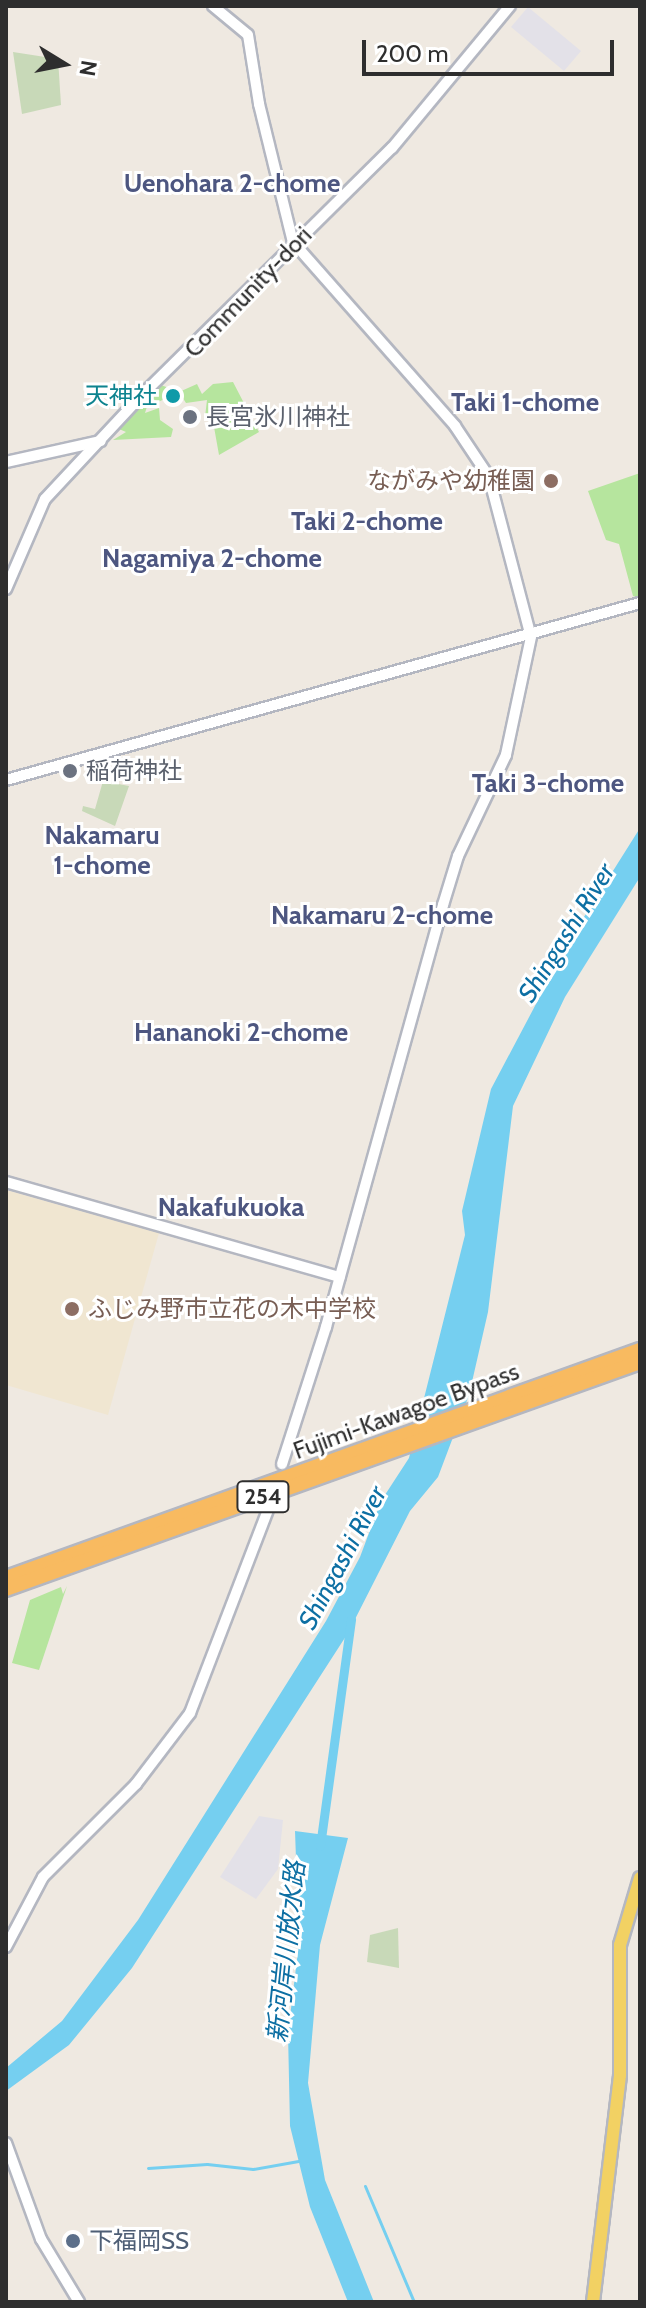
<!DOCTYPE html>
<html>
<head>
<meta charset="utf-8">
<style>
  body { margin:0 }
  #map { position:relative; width:646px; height:2308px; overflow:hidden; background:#efe9e1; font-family:Cabin,"Noto Sans JP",sans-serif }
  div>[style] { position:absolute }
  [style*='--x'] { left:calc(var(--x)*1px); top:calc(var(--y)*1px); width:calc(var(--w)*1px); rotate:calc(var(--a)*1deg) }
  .industrial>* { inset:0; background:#e3e1e8 }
  .education>* { inset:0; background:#f0e6d1 }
  .green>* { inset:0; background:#b6e59e }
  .cemetery>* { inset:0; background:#c8d9b8 }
  .water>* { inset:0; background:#75cff0 }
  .stream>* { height:3px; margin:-1.5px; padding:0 1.5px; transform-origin:1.5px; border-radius:1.5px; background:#75cff0 }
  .canal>* { height:9px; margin:-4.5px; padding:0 4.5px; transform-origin:4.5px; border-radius:4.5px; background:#75cff0 }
  .roads { filter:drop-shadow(2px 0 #b4b7c1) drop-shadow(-2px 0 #b4b7c1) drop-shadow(0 2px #b4b7c1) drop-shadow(0 -2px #b4b7c1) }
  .tertiary>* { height:10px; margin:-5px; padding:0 5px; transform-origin:5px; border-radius:5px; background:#fff }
  .primary>* { height:12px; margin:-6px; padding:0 6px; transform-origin:6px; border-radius:6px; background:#f2d163 }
  .trunk>* { height:14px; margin:-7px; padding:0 7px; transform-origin:7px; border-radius:7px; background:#f8ba60 }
  .dots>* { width:22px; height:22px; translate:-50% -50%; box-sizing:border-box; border:4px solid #fff; border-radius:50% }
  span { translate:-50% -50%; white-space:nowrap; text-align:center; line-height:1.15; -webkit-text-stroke:6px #fff; paint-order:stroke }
  .shield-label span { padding:2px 6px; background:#fff; border:2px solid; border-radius:6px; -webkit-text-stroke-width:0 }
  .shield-label { font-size:22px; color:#2e2e2e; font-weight:700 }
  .street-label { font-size:24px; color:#2e2e2e }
  .culture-label { font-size:24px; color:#0d838f }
  .right { translate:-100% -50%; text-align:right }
  .worship-label { font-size:24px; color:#5b616d }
  .left { translate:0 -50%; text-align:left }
  .education-label { font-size:24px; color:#785e54 }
  .service-label { font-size:24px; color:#4e5e75 }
  .neighbourhood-label { font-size:26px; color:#4d5680; font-weight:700 }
  .water-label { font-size:26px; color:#0d6fa3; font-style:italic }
  .frame { position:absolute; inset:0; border:8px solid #2e2e2e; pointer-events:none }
  .north { position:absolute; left:24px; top:24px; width:80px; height:80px; -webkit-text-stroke:6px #fff; paint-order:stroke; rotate:100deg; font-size:22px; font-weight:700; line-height:32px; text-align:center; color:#2e2e2e }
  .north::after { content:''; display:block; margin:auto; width:28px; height:36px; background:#2e2e2e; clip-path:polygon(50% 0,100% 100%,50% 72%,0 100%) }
  .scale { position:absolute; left:362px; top:40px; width:252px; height:36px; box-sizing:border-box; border:4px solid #2e2e2e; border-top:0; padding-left:10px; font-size:24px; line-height:28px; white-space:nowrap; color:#2e2e2e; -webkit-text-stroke:6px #fff; paint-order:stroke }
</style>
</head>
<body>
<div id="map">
  <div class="industrial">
    <i style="clip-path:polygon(528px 7px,581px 51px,564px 71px,511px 27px)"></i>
    <i style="clip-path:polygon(259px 1816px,283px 1820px,278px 1869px,256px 1899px,220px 1877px)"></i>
  </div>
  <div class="education">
    <i style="clip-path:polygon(6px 1190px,159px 1233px,108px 1415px,6px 1385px)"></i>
  </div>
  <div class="green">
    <i style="clip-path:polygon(233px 382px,259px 432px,219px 455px,214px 427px,205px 417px,207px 400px,186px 403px,179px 392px,197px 384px,202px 394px,213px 384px)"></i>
    <i style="clip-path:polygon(158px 384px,169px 388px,169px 397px,158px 402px,150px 397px,145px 413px,159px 408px,160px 420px,173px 429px,171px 437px,113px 440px,126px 432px,119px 429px,121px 424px)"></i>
    <i style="clip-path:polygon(640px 473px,640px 598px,638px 598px,633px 596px,619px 544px,606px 540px,588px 491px)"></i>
    <i style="clip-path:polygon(67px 1586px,39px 1670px,12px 1663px,30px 1600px,61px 1587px,63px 1594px)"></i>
  </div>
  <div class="cemetery">
    <i style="clip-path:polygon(13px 52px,58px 59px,61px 105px,22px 114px)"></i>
    <i style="clip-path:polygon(103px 781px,129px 786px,115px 826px,82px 811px,83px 806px,95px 809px)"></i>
    <i style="clip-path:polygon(398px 1928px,399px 1968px,367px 1962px,370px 1935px)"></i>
  </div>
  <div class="water">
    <i style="clip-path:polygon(640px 828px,640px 877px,565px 997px,513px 1106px,488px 1312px,469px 1395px,438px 1477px,410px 1511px,348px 1633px,132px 1968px,69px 2045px,6px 2091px,6px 2068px,62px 2021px,138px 1920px,326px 1621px,360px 1557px,381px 1501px,409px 1458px,465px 1235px,462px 1211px,491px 1089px,572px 936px)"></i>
    <i style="clip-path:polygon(295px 1831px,348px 1838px,320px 1945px,308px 2083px,325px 2180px,374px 2302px,348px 2302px,310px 2207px,290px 2126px,288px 2033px,299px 1943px)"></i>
  </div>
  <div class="stream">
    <i style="--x:148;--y:2168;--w:59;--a:-3.9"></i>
    <i style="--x:207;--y:2164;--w:46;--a:6.2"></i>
    <i style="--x:253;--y:2169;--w:46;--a:-10.1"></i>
    <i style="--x:365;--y:2186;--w:126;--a:67.1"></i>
  </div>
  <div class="canal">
    <i style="--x:320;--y:1846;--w:229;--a:-82.2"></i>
  </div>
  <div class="roads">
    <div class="tertiary">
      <i style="--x:213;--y:6;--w:45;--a:39.6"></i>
      <i style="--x:248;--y:35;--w:70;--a:80.9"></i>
      <i style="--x:259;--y:104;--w:142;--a:76.2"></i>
      <i style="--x:293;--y:242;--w:245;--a:48.6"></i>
      <i style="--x:455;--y:426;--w:61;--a:56.3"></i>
      <i style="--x:489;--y:477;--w:165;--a:75.3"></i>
      <i style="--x:531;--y:637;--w:121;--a:102"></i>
      <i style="--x:506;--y:755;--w:112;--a:115.4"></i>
      <i style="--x:458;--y:856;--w:51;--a:107"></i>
      <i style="--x:443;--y:905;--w:438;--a:105.5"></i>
      <i style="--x:326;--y:1327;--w:144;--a:107.8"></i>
      <i style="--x:6;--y:462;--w:97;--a:-12.5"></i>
      <i style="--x:6;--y:589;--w:98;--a:-66.6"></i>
      <i style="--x:45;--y:499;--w:139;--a:-47"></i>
      <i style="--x:140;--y:397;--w:354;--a:-44.7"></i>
      <i style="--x:392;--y:148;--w:185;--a:-50.3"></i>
      <i style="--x:6;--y:780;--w:658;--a:-15.6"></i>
      <i style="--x:6;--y:1182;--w:347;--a:15.9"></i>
      <i style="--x:6;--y:1947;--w:79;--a:-62.1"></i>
      <i style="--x:43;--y:1877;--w:132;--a:-45"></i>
      <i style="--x:136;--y:1784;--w:89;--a:-52.7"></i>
      <i style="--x:190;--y:1713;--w:217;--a:-69"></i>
      <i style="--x:6;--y:2143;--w:102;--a:70"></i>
      <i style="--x:41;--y:2239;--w:74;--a:58.9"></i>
    </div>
    <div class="primary">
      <i style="--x:593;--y:2302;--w:229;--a:-83.2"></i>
      <i style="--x:620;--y:2075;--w:130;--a:-90"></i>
      <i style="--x:620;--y:1945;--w:70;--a:-73.4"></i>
    </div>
    <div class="trunk">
      <i style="--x:6;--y:1578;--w:674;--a:-19.78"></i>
      <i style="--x:6;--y:1589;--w:673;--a:-19.7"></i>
    </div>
  </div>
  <div class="dots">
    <i style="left:173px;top:396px;background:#0f9aa8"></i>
    <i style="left:190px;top:417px;background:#6b7280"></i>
    <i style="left:551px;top:481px;background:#8d6e63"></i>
    <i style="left:70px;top:771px;background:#6b7280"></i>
    <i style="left:72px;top:1309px;background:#8d6e63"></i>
    <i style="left:73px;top:2241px;background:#5c6f8a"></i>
  </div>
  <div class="shield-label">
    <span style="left:263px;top:1497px">254</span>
  </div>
  <div class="street-label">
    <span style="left:248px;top:292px;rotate:-46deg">Community-dori</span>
    <span style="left:406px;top:1411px;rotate:-20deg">Fujimi-Kawagoe Bypass</span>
  </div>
  <div class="culture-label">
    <span class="right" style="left:157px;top:396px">天神社</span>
  </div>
  <div class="worship-label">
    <span class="left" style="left:206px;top:417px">長宮氷川神社</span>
    <span class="left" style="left:86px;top:771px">稲荷神社</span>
  </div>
  <div class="education-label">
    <span class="right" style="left:535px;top:481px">ながみや幼稚園</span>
    <span class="left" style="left:88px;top:1309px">ふじみ野市立花の木中学校</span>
  </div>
  <div class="service-label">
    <span class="left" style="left:89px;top:2241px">下福岡SS</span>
  </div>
  <div class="neighbourhood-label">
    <span style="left:232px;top:184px">Uenohara 2-chome</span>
    <span style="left:525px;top:403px">Taki 1-chome</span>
    <span style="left:367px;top:522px">Taki 2-chome</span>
    <span style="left:212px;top:559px">Nagamiya 2-chome</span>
    <span style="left:548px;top:784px">Taki 3-chome</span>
    <span style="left:102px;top:851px">Nakamaru<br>1-chome</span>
    <span style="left:382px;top:916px">Nakamaru 2-chome</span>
    <span style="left:241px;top:1033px">Hananoki 2-chome</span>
    <span style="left:231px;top:1208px">Nakafukuoka</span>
  </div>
  <div class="water-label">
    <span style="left:567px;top:933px;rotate:-58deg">Shingashi River</span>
    <span style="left:343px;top:1558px;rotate:-62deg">Shingashi River</span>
    <span style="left:287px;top:1952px;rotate:-84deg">新河岸川放水路</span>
  </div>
  <div class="frame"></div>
  <div class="north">N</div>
  <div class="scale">200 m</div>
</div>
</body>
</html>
